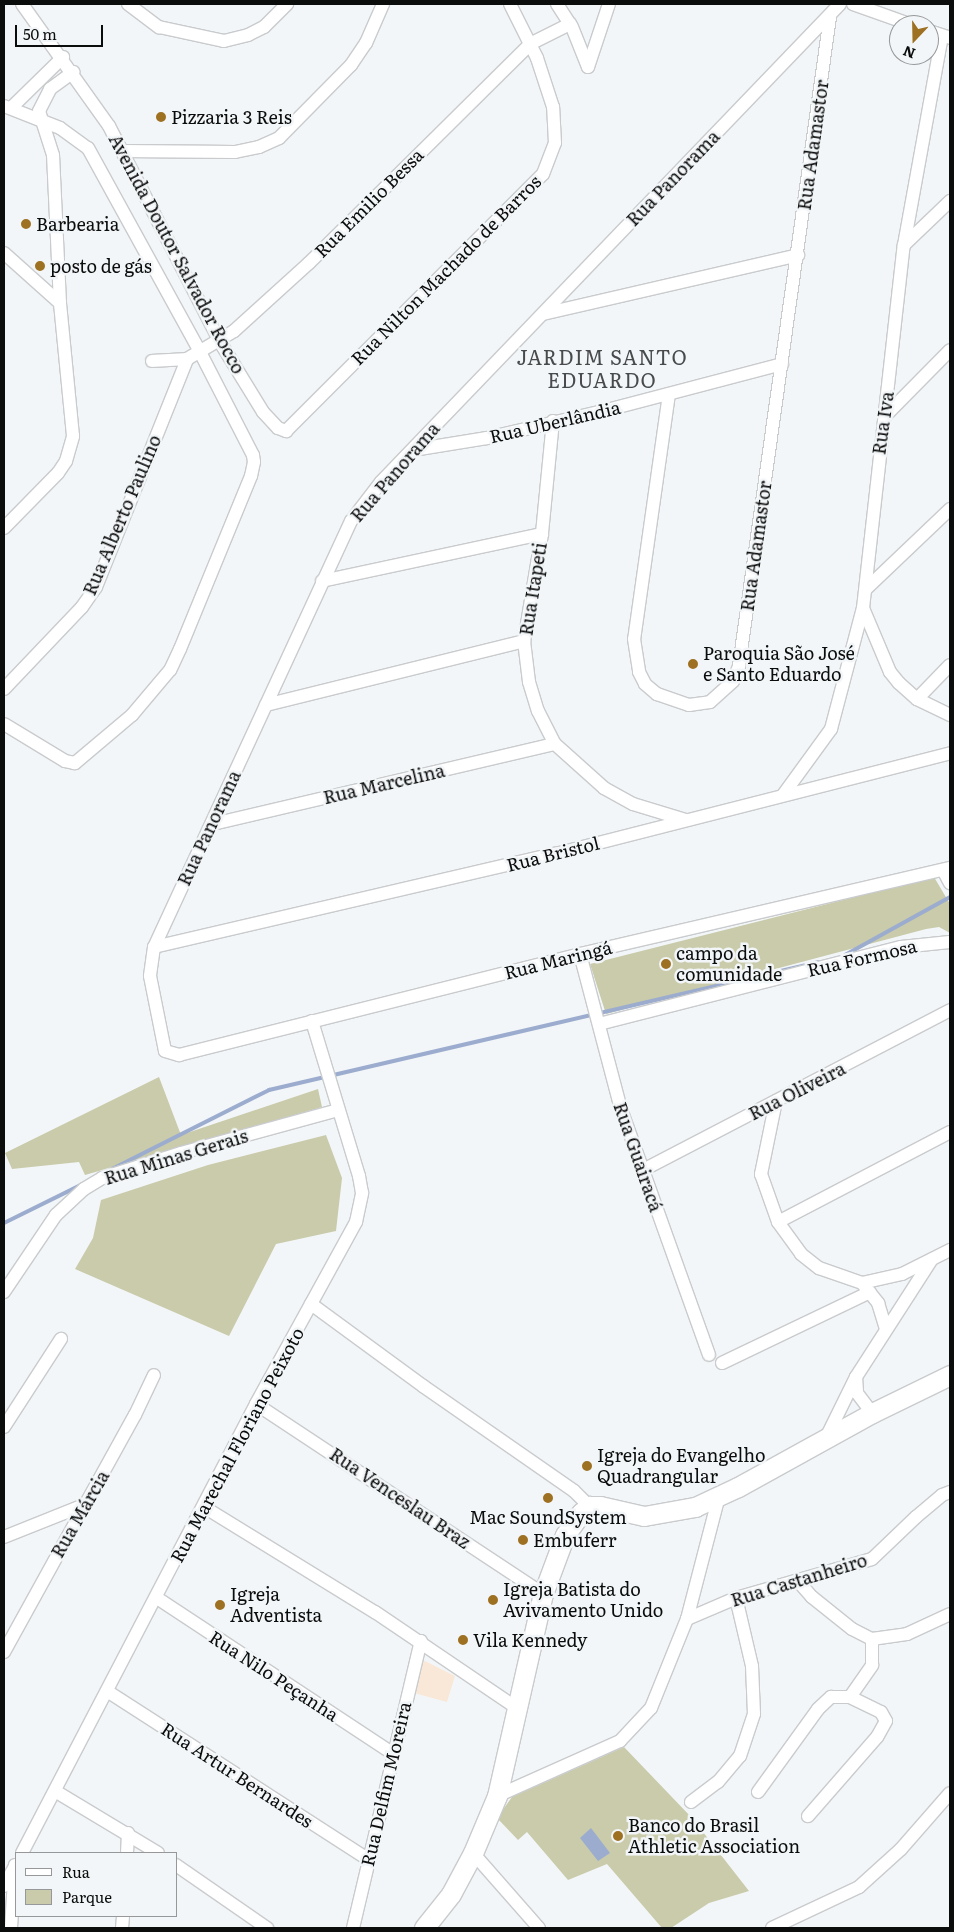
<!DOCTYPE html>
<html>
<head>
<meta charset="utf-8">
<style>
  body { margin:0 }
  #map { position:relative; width:954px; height:1932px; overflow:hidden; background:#f3f6f8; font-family:Literata,serif }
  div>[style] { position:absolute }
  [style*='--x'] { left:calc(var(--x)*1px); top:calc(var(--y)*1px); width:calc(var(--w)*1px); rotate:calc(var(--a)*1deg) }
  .industrial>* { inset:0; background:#f9e8d7 }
  .green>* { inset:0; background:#c9cbaa }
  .water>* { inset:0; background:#9baccf }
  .stream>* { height:4px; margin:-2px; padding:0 2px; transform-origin:2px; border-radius:2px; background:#9baccf }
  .roads { filter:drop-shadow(1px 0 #c9cbcd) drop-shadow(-1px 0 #c9cbcd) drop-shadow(0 1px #c9cbcd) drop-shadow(0 -1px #c9cbcd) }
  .street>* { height:12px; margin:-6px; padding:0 6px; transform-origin:6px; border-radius:6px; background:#fff }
  .secondary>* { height:19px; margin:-9.5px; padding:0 9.5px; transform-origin:9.5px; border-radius:9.5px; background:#fff }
  .dots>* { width:14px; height:14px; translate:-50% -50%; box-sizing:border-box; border:2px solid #f3f6f8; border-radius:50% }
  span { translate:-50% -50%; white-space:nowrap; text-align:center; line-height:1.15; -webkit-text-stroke:5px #f3f6f8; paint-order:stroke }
  .poi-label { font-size:18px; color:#0b0c0c }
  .left { translate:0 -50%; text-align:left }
  .street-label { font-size:18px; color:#0b0c0c }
  .quarter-label { font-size:20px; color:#484a4c; letter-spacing:1px }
  .frame { position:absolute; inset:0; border:5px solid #0b0c0c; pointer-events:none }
  .legend { position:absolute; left:15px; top:1852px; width:162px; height:65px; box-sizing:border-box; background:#f3f6f8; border:1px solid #96989a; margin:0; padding:6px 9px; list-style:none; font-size:15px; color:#0b0c0c }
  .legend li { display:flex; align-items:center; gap:10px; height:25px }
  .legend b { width:25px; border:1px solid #96989a }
  .north { position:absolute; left:889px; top:15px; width:50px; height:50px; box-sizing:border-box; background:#f3f6f8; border:1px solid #96989a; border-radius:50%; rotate:201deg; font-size:14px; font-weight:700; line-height:20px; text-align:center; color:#0b0c0c }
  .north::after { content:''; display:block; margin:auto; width:18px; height:22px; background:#9e7122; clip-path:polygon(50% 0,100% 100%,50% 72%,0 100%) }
  .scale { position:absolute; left:15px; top:25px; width:88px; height:22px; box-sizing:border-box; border:2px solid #0b0c0c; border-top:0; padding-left:6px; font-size:15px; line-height:18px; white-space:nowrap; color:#0b0c0c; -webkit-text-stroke:4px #f3f6f8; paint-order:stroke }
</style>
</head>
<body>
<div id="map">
  <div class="industrial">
    <i style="clip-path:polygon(423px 1660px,455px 1676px,447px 1702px,414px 1693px)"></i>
  </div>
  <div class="green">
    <i style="clip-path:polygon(934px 877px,950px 904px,950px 933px,939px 927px,926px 929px,606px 1014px,590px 964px)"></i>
    <i style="clip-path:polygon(159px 1077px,181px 1135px,318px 1089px,322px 1107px,85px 1175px,79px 1162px,12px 1169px,5px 1153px)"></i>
    <i style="clip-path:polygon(326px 1135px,342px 1178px,336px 1231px,276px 1244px,229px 1336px,75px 1269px,93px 1238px,101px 1200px,208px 1165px)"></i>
    <i style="clip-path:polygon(624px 1747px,692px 1818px,749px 1891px,709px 1903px,671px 1928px,662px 1928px,607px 1864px,568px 1880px,527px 1832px,518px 1840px,497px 1818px,512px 1797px)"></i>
  </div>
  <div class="water">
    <i style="clip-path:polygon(591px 1828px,610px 1853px,598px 1861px,580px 1838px)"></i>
  </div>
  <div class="stream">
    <i style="--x:845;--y:955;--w:120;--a:-28.9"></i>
    <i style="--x:112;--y:1169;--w:176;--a:-26.7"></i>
    <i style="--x:269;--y:1090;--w:565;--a:-13.1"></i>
    <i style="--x:4;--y:1223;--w:86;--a:-26.3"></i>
  </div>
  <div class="roads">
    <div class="street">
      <i style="--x:22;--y:4;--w:150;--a:54.5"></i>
      <i style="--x:109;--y:126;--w:243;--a:62.8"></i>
      <i style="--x:220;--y:342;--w:82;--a:58.4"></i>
      <i style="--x:263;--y:412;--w:22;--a:47"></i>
      <i style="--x:278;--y:428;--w:9;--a:21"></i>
      <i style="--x:286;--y:431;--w:363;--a:-45"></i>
      <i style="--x:543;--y:174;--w:33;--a:-69"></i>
      <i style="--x:555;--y:143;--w:36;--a:-93"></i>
      <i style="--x:553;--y:107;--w:52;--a:-108.1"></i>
      <i style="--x:537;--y:58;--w:60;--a:-116.6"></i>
      <i style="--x:128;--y:4;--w:39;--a:37"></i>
      <i style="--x:159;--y:27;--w:66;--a:12.2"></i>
      <i style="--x:224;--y:41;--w:25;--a:-14"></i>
      <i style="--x:248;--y:35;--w:18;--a:-27"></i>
      <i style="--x:264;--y:27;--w:33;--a:-45"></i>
      <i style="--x:557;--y:4;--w:27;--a:57"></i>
      <i style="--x:572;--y:27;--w:43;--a:68.2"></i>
      <i style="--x:588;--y:67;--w:66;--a:-71.6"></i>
      <i style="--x:840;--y:4;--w:663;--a:133.84"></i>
      <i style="--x:381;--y:482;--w:49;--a:127.6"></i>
      <i style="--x:351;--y:521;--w:469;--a:114.8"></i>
      <i style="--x:154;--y:947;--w:29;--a:98"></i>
      <i style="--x:150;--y:976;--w:76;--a:78.7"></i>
      <i style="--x:165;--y:1051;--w:15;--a:16"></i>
      <i style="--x:179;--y:1055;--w:414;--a:-14.1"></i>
      <i style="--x:580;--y:954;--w:380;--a:-13.1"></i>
      <i style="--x:853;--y:4;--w:63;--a:19.6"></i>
      <i style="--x:929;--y:31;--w:22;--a:18"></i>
      <i style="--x:4;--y:106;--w:60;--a:21.4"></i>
      <i style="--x:60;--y:128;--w:34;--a:36"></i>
      <i style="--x:88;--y:148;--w:233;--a:61.2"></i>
      <i style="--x:200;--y:352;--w:116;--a:62.8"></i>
      <i style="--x:253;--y:455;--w:7;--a:82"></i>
      <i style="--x:254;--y:462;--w:14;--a:102"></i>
      <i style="--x:251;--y:476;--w:187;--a:112.3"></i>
      <i style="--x:180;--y:649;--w:23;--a:115"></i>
      <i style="--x:170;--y:670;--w:59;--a:130.2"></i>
      <i style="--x:132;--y:715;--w:75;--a:139.9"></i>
      <i style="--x:75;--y:763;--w:10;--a:-169"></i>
      <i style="--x:65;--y:761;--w:71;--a:-148.8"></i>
      <i style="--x:11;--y:108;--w:73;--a:-44.4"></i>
      <i style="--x:122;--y:151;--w:113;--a:0.5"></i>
      <i style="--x:235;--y:152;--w:25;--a:-12"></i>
      <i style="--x:259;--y:147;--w:22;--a:-24"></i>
      <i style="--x:279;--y:138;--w:103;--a:-45.4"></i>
      <i style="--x:351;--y:65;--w:27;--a:-56"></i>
      <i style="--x:366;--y:43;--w:43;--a:-66.4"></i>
      <i style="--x:904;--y:245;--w:64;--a:-43.7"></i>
      <i style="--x:4;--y:253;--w:75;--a:41.8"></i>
      <i style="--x:543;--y:314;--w:262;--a:-13"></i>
      <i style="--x:152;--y:361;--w:35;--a:-3"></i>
      <i style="--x:669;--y:394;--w:247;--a:98.1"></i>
      <i style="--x:634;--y:639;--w:33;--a:81"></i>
      <i style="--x:639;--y:672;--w:13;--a:63"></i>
      <i style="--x:645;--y:684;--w:16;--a:40"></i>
      <i style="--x:657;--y:694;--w:34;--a:19"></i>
      <i style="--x:689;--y:705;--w:21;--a:-8"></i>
      <i style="--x:710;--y:702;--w:31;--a:-42"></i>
      <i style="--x:733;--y:681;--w:16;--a:-68"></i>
      <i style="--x:739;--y:666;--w:655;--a:-82.02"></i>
      <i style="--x:886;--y:415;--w:91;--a:-45.4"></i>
      <i style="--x:553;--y:421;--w:114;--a:95.6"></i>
      <i style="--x:542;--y:534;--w:109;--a:99.5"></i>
      <i style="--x:524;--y:641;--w:41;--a:83"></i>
      <i style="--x:529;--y:682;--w:30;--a:73"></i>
      <i style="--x:538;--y:711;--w:37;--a:63"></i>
      <i style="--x:555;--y:744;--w:66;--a:41.9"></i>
      <i style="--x:604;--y:788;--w:33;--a:29"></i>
      <i style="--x:633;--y:804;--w:55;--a:16.8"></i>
      <i style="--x:413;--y:450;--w:75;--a:-9.2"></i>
      <i style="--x:487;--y:438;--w:123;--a:-13.1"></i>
      <i style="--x:607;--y:410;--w:181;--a:-14.7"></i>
      <i style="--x:4;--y:528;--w:77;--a:-45.5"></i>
      <i style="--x:58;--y:473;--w:14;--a:-56"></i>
      <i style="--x:66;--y:461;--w:26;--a:-74"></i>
      <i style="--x:73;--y:436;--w:134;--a:-95.6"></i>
      <i style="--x:60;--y:303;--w:148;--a:-92.7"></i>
      <i style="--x:53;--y:155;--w:46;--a:-107.7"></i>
      <i style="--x:39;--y:111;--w:25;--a:-63"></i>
      <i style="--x:50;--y:89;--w:29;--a:-36"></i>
      <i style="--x:322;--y:581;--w:225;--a:-12.1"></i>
      <i style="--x:866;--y:589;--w:116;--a:-43.6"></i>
      <i style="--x:863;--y:608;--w:69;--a:67.1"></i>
      <i style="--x:890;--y:672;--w:14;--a:51"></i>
      <i style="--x:899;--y:683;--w:24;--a:42"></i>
      <i style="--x:917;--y:699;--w:37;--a:26"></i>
      <i style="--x:4;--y:689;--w:113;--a:-46.4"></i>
      <i style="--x:82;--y:607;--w:24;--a:-55"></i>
      <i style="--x:96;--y:587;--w:245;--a:-68.2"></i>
      <i style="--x:187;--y:359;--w:55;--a:-30.8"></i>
      <i style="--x:234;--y:331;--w:101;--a:-42.2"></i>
      <i style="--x:309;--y:263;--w:311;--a:-44.7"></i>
      <i style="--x:530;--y:44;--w:45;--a:-26.6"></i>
      <i style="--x:917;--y:699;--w:47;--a:-45.9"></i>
      <i style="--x:266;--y:705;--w:266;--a:-13.9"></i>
      <i style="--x:783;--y:795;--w:82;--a:-54"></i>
      <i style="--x:831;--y:729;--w:125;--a:-75.2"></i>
      <i style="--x:863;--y:608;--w:365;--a:-83.6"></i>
      <i style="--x:904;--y:245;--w:212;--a:-79.7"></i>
      <i style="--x:213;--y:824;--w:351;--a:-13.2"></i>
      <i style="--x:943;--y:870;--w:15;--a:62"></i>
      <i style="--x:154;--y:947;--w:412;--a:-13.1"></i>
      <i style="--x:555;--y:854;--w:408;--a:-14.3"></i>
      <i style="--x:580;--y:954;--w:160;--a:75.2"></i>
      <i style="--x:621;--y:1109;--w:261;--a:70.3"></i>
      <i style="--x:599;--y:1024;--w:312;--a:-14.3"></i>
      <i style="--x:901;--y:947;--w:49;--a:-5.8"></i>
      <i style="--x:776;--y:1101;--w:75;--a:101.6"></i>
      <i style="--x:761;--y:1174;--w:51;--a:70.5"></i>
      <i style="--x:778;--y:1222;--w:39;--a:54"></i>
      <i style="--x:801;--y:1254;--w:23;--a:38"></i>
      <i style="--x:819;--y:1268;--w:46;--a:19.2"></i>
      <i style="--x:862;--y:1283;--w:26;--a:51"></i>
      <i style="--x:878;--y:1303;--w:27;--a:73"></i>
      <i style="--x:643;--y:1170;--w:346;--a:-27.5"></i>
      <i style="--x:778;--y:1222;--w:194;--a:-27.6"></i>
      <i style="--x:862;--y:1283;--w:41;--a:-12.7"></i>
      <i style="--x:902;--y:1274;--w:54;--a:-26.6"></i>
      <i style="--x:4;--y:1292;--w:93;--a:-56"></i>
      <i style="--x:56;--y:1215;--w:38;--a:-43"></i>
      <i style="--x:84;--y:1189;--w:21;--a:-31"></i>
      <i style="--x:102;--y:1178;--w:83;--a:-17.6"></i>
      <i style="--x:181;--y:1153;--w:163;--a:-15.3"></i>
      <i style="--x:311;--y:1304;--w:139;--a:36.2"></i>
      <i style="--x:423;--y:1386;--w:184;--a:34.8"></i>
      <i style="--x:574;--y:1491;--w:21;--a:45"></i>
      <i style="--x:722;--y:1363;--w:164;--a:-25.6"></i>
      <i style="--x:856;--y:1377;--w:16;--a:86"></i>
      <i style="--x:857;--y:1393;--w:25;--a:53"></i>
      <i style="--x:256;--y:1404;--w:344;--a:33.5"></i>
      <i style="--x:4;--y:1427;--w:105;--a:-57.1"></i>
      <i style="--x:826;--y:1438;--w:68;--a:-63.8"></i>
      <i style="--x:856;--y:1377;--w:140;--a:-57.2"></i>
      <i style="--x:204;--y:1507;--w:201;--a:31.6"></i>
      <i style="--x:375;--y:1612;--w:171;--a:34.1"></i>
      <i style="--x:4;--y:1537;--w:86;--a:-21.8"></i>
      <i style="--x:798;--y:1581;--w:21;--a:49"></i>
      <i style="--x:812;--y:1597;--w:51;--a:38.7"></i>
      <i style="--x:852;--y:1629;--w:22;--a:27"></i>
      <i style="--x:872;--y:1639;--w:35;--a:-8"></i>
      <i style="--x:907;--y:1634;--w:47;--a:-24.9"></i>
      <i style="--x:157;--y:1598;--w:282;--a:33.4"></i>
      <i style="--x:687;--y:1619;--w:53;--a:-23.2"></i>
      <i style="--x:736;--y:1598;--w:141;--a:-16"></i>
      <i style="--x:872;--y:1559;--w:61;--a:-43.7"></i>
      <i style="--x:916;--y:1517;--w:34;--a:-40"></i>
      <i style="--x:942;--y:1495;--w:9;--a:-21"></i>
      <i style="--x:4;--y:1652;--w:271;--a:-61.1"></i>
      <i style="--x:135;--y:1415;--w:44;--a:-64.6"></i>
      <i style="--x:107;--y:1691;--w:310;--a:32.8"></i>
      <i style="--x:850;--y:1697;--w:39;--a:-55"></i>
      <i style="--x:872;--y:1665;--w:26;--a:-90"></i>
      <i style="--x:55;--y:1791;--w:120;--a:31"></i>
      <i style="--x:758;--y:1792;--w:102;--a:-54.1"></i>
      <i style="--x:818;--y:1709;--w:18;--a:-43"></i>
      <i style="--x:831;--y:1697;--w:19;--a:0"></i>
      <i style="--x:850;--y:1697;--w:34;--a:26"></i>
      <i style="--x:881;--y:1712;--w:10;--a:61"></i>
      <i style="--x:886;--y:1721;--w:18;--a:119"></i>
      <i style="--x:877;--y:1737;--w:105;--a:131.1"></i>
      <i style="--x:497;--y:1796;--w:135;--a:-24.1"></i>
      <i style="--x:620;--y:1741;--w:45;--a:-46.8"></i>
      <i style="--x:651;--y:1708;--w:96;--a:-68"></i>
      <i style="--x:687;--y:1619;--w:127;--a:-75.4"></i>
      <i style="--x:691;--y:1802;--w:34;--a:-37"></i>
      <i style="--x:718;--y:1782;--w:34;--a:-50"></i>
      <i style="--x:740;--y:1756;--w:44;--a:-71.6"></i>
      <i style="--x:754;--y:1714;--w:48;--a:-92.4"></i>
      <i style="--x:752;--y:1666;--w:70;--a:-103.2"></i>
      <i style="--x:22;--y:1853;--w:506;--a:-62.47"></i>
      <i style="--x:256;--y:1404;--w:208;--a:-61.2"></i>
      <i style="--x:356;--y:1222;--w:30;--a:-78"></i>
      <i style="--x:362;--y:1193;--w:17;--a:-100"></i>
      <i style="--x:359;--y:1176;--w:162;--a:-106.9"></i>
      <i style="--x:127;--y:1853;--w:20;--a:-87"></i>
      <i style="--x:473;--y:1853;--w:100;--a:48.7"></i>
      <i style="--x:176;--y:1865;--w:111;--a:34.7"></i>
      <i style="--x:4;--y:1886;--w:21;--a:-61"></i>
      <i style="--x:11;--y:1928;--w:63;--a:-86.4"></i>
      <i style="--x:122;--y:1928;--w:12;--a:-85"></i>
      <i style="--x:353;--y:1928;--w:295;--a:-76.7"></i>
      <i style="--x:772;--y:1928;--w:96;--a:-25.2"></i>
      <i style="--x:859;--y:1887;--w:57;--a:-42.1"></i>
      <i style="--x:901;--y:1849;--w:74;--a:-48.8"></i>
    </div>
    <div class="secondary">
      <i style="--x:424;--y:1928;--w:43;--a:-51.5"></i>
      <i style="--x:451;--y:1894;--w:47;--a:-61.8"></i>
      <i style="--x:473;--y:1853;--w:62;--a:-67.2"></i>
      <i style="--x:497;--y:1796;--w:207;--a:-77.2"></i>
      <i style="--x:543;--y:1594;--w:63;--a:-69.6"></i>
      <i style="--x:565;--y:1535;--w:27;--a:-54"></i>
      <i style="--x:581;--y:1513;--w:11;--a:-41"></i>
      <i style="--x:589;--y:1506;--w:11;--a:0"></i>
      <i style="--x:600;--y:1506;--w:45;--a:12.8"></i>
      <i style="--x:644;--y:1516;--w:52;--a:-10"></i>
      <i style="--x:695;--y:1507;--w:47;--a:-24.9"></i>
      <i style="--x:738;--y:1487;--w:153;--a:-28.9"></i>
      <i style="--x:872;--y:1413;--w:87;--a:-26"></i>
    </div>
  </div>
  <div class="dots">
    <i style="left:161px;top:117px;background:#9e7122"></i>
    <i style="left:26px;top:224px;background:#9e7122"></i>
    <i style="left:40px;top:266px;background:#9e7122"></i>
    <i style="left:693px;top:664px;background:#9e7122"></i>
    <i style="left:666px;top:964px;background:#9e7122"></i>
    <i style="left:587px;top:1466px;background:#9e7122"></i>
    <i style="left:548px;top:1498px;background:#9e7122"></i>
    <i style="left:523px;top:1540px;background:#9e7122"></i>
    <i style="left:493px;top:1600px;background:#9e7122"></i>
    <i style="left:220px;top:1605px;background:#9e7122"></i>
    <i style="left:463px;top:1640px;background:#9e7122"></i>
    <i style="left:618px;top:1836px;background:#9e7122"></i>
  </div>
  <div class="poi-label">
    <span class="left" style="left:171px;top:117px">Pizzaria 3 Reis</span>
    <span class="left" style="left:36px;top:224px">Barbearia</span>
    <span class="left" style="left:50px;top:266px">posto de gás</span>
    <span class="left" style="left:703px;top:664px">Paroquia São José<br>e Santo Eduardo</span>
    <span class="left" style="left:676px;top:964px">campo da<br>comunidade</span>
    <span class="left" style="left:597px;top:1466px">Igreja do Evangelho<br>Quadrangular</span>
    <span style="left:548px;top:1517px">Mac SoundSystem</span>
    <span class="left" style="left:533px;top:1540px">Embuferr</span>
    <span class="left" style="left:503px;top:1600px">Igreja Batista do<br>Avivamento Unido</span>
    <span class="left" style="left:230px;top:1605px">Igreja<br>Adventista</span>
    <span class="left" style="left:473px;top:1640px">Vila Kennedy</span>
    <span class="left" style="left:628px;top:1836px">Banco do Brasil<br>Athletic Association</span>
  </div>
  <div class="street-label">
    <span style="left:813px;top:145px;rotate:-82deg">Rua Adamastor</span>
    <span style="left:673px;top:178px;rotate:-46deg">Rua Panorama</span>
    <span style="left:369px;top:203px;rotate:-45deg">Rua Emilio Bessa</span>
    <span style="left:177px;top:254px;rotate:62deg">Avenida Doutor Salvador Rocco</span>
    <span style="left:446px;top:270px;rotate:-45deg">Rua Nilton Machado de Barros</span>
    <span style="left:555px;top:422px;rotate:-13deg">Rua Uberlândia</span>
    <span style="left:883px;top:423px;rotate:-82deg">Rua Iva</span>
    <span style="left:395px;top:472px;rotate:-49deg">Rua Panorama</span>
    <span style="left:122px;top:515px;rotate:-67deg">Rua Alberto Paulino</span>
    <span style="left:756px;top:546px;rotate:-82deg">Rua Adamastor</span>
    <span style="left:533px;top:589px;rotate:-81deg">Rua Itapeti</span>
    <span style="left:384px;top:784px;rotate:-13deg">Rua Marcelina</span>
    <span style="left:209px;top:828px;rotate:-65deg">Rua Panorama</span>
    <span style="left:553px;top:854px;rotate:-14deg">Rua Bristol</span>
    <span style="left:862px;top:958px;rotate:-13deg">Rua Formosa</span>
    <span style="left:558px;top:960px;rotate:-14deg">Rua Maringá</span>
    <span style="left:797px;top:1091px;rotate:-27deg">Rua Oliveira</span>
    <span style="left:176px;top:1157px;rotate:-17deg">Rua Minas Gerais</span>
    <span style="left:638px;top:1157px;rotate:71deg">Rua Guairacá</span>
    <span style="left:237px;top:1445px;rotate:-62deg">Rua Marechal Floriano Peixoto</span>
    <span style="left:400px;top:1498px;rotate:34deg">Rua Venceslau Braz</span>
    <span style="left:80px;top:1514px;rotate:-60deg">Rua Márcia</span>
    <span style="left:799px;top:1580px;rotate:-17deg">Rua Castanheiro</span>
    <span style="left:274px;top:1676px;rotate:33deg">Rua Nilo Peçanha</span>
    <span style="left:237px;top:1775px;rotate:33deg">Rua Artur Bernardes</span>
    <span style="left:386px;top:1784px;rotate:-77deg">Rua Delfim Moreira</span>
  </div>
  <div class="quarter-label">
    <span style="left:602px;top:368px">JARDIM SANTO<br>EDUARDO</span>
  </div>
  <div class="frame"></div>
  <ul class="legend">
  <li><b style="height:6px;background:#fff"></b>Rua</li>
  <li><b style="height:14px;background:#c9cbaa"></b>Parque</li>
  </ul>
  <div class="north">N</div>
  <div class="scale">50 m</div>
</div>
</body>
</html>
